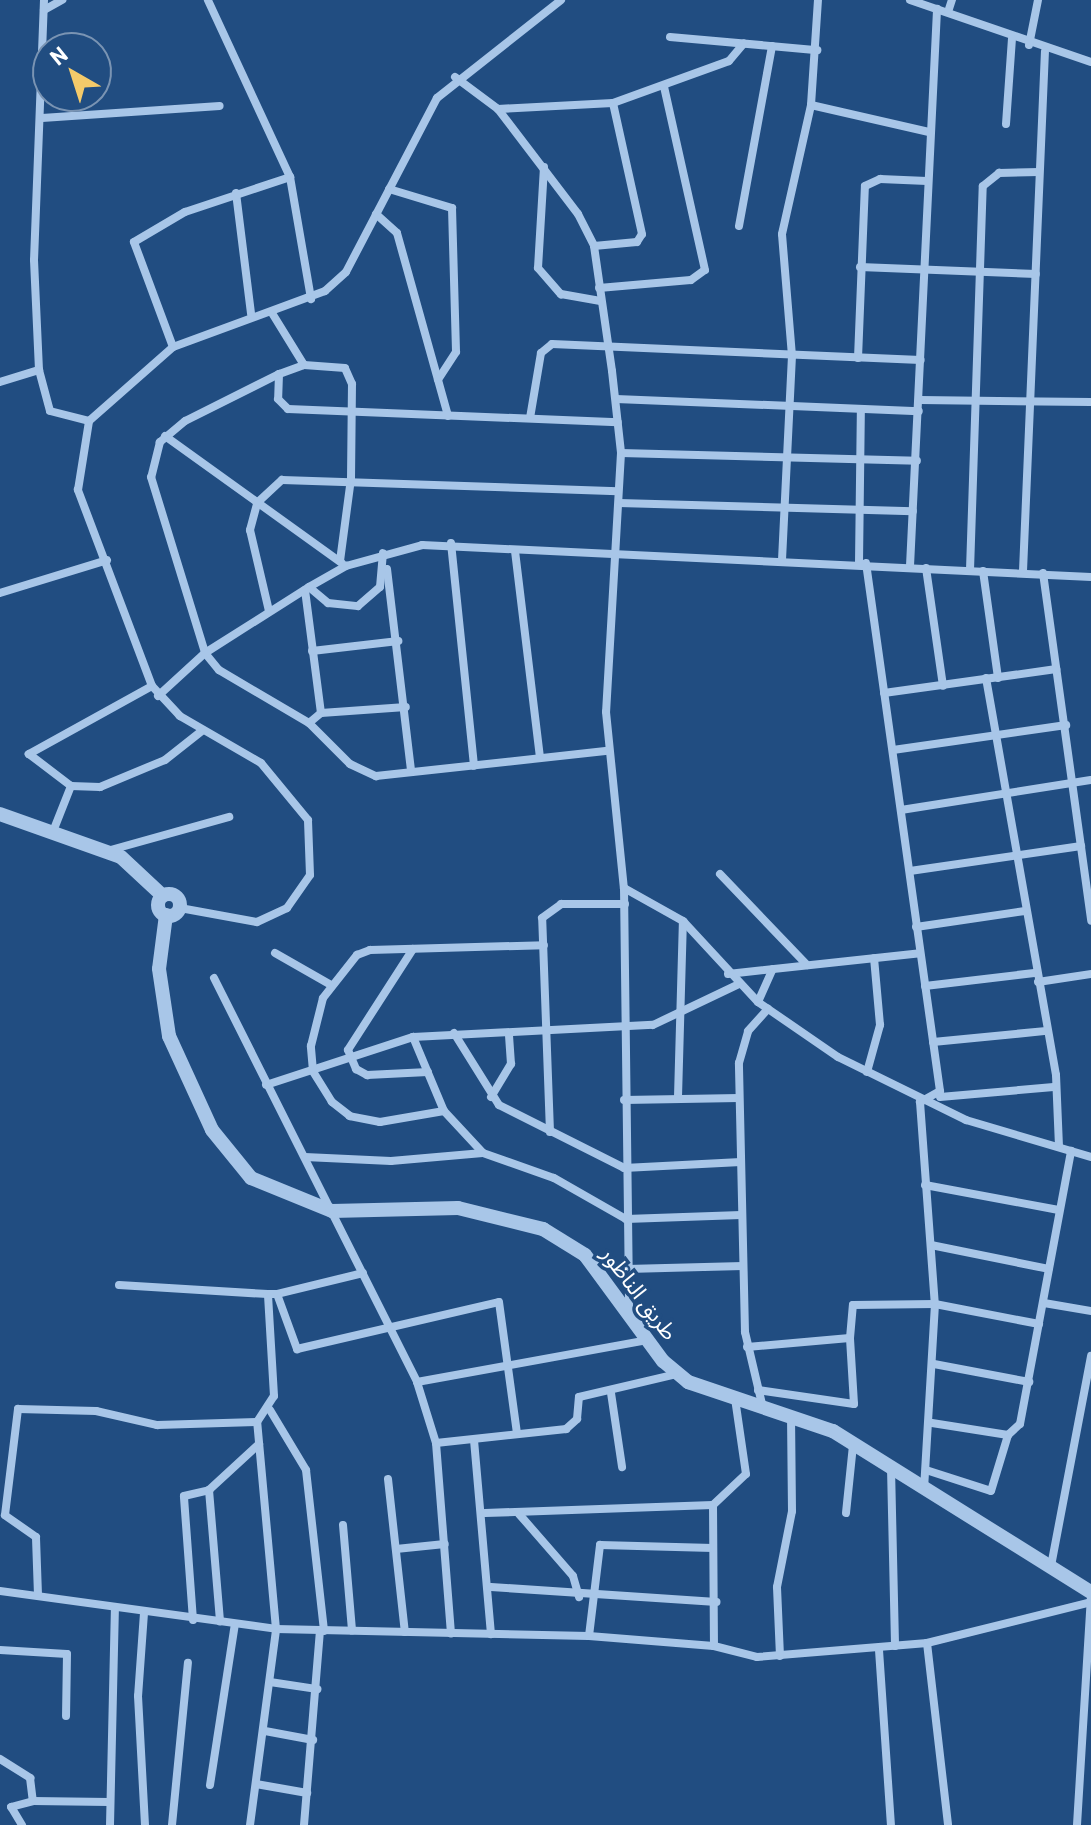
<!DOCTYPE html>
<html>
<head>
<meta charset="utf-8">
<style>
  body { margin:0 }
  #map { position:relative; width:1091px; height:1825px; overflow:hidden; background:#214d81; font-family:Barlow,"Noto Sans Arabic",sans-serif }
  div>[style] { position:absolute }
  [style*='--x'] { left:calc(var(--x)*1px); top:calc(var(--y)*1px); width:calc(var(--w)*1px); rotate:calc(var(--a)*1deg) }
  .minor>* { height:8px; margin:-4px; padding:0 4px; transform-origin:4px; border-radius:4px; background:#a8c6e8 }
  .tertiary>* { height:14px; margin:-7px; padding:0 7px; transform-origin:7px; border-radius:7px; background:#a8c6e8 }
  .tertiary>.ring { margin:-7px; padding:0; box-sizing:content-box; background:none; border:14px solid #a8c6e8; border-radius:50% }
  span { translate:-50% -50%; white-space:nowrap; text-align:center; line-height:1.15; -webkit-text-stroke:7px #214d81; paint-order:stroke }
  .street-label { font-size:22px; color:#fff }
  .north { position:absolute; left:32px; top:32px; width:80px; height:80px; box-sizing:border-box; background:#214d81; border:2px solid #7a94b3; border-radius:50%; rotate:321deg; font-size:22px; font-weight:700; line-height:32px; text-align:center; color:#fff }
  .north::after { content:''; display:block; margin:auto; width:28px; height:36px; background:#f4ca6a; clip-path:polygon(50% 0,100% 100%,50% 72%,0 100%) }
</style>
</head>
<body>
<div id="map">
  <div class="minor">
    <i style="--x:44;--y:0;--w:260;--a:92.2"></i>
    <i style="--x:34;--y:260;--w:110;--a:87.4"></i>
    <i style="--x:39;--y:370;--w:42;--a:75"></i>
    <i style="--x:50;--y:411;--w:40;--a:14.4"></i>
    <i style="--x:910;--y:0;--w:191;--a:18.9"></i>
    <i style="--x:44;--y:10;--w:21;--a:-29"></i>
    <i style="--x:948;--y:12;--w:13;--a:-72"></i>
    <i style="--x:670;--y:37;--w:148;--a:5.1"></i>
    <i style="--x:1029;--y:45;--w:46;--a:-78.7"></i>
    <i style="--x:455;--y:77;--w:54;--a:36.7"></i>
    <i style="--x:498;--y:109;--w:132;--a:52.7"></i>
    <i style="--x:578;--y:214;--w:36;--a:63"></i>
    <i style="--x:594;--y:246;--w:126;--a:81.8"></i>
    <i style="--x:612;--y:371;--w:82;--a:83.7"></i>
    <i style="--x:621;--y:453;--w:259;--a:93.3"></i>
    <i style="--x:606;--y:712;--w:177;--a:84.2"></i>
    <i style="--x:624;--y:888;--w:422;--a:89.3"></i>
    <i style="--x:811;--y:105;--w:121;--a:12.9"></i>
    <i style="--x:498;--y:109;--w:115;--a:-3"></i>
    <i style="--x:613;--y:103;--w:123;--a:-19.9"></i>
    <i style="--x:729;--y:61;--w:23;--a:-50"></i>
    <i style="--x:42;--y:118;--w:178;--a:-3.9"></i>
    <i style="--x:1006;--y:124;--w:85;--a:-86"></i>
    <i style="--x:544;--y:167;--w:101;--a:93.4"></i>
    <i style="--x:538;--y:268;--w:35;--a:49"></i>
    <i style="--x:561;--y:294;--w:40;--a:10"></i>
    <i style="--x:290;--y:177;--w:124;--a:80.2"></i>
    <i style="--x:389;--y:189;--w:66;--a:16.8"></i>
    <i style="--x:452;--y:208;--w:144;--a:88.4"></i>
    <i style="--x:456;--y:352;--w:33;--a:123"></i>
    <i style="--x:236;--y:193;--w:122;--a:82.9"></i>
    <i style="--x:376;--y:214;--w:28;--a:42"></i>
    <i style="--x:397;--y:233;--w:190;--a:74.4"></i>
    <i style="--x:739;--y:226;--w:183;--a:-79.6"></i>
    <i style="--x:594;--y:246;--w:43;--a:-5.3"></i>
    <i style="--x:637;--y:242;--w:9;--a:-58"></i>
    <i style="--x:642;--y:234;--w:134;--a:-102.5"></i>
    <i style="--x:860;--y:267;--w:176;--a:2.3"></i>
    <i style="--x:599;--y:288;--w:92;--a:-5"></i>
    <i style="--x:691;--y:280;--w:17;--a:-36"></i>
    <i style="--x:705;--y:270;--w:189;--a:-102.6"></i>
    <i style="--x:272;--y:313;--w:61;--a:58.4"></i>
    <i style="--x:173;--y:347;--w:112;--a:-110.4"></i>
    <i style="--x:134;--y:242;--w:59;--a:-30.5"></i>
    <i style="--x:185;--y:212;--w:111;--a:-18.4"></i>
    <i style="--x:290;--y:177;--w:195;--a:-114.9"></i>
    <i style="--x:858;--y:358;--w:172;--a:-87.7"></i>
    <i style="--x:865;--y:186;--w:17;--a:-25"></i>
    <i style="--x:880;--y:179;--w:47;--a:2.4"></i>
    <i style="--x:279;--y:374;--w:25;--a:92"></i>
    <i style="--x:278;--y:399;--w:14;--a:45"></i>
    <i style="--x:288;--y:409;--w:330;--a:2.3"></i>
    <i style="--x:0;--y:382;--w:41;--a:-17.1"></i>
    <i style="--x:616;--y:399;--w:303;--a:2.3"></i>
    <i style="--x:920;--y:400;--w:171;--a:0.7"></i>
    <i style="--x:530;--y:418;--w:66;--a:-80.4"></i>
    <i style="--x:541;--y:353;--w:14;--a:-39"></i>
    <i style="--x:552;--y:344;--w:369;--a:2.5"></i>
    <i style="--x:165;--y:436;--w:218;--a:35.7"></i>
    <i style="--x:621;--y:453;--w:296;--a:1.5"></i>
    <i style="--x:619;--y:503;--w:294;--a:1.6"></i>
    <i style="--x:451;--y:543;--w:224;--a:84.1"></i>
    <i style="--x:515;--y:551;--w:208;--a:83.1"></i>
    <i style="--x:782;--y:560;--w:204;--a:-87.2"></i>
    <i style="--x:792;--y:356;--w:122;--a:-94.7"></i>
    <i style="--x:782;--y:234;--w:132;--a:-77.3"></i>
    <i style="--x:811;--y:105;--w:105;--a:-86.2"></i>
    <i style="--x:340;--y:561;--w:83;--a:-82.4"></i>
    <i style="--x:351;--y:479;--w:95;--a:-89.4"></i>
    <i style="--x:352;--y:384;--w:17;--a:-114"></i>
    <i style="--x:345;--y:368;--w:41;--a:-175.8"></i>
    <i style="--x:304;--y:365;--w:27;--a:160"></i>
    <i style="--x:279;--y:374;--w:105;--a:153.4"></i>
    <i style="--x:185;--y:421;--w:33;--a:140"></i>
    <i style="--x:160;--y:442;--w:36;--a:104"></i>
    <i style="--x:151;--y:477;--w:184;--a:72.9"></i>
    <i style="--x:205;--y:653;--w:22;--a:51"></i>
    <i style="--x:219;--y:670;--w:104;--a:30.5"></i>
    <i style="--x:309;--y:723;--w:58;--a:45"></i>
    <i style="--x:350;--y:764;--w:29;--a:25"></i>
    <i style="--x:376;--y:776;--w:233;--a:-6.2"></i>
    <i style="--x:859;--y:563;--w:153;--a:-89.3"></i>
    <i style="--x:866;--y:563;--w:533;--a:82.02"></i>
    <i style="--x:940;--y:1091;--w:23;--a:151"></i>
    <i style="--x:920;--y:1102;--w:203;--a:85.8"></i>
    <i style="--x:935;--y:1304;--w:184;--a:93.4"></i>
    <i style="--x:910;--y:566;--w:558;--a:-87.22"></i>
    <i style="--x:926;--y:568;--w:119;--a:81.8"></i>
    <i style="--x:387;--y:569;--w:203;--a:83.2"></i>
    <i style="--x:970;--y:570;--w:384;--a:-88.1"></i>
    <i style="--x:983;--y:186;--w:21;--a:-39"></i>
    <i style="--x:999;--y:173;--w:40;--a:-1.4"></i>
    <i style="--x:983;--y:571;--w:108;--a:82"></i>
    <i style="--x:1023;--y:571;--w:520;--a:-87.58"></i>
    <i style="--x:1043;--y:573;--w:351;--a:82.1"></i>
    <i style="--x:309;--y:587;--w:25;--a:40"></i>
    <i style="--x:328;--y:603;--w:30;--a:6"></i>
    <i style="--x:358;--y:606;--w:29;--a:-41"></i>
    <i style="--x:380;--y:587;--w:34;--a:-85"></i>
    <i style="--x:305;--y:590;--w:124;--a:82.6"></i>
    <i style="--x:0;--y:593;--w:112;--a:-17.1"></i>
    <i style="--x:269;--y:611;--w:83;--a:-103.2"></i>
    <i style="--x:250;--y:530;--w:28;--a:-75"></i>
    <i style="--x:257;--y:503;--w:34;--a:-43"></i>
    <i style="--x:282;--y:480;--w:336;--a:1.9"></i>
    <i style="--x:312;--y:651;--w:87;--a:-6.6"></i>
    <i style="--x:986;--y:678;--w:403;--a:80"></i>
    <i style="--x:1056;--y:1075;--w:72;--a:87.6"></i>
    <i style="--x:152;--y:686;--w:141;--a:151.1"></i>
    <i style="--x:29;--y:754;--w:53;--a:37.3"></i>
    <i style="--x:71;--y:786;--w:29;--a:2"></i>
    <i style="--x:100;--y:787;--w:70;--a:-22.6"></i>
    <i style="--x:165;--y:760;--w:48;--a:-38.3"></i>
    <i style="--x:884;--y:693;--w:174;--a:-7.9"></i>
    <i style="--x:158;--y:696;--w:64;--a:-42.5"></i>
    <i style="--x:205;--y:653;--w:123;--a:-32.4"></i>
    <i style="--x:309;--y:587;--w:43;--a:-29.6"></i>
    <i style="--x:346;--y:566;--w:79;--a:-15.4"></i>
    <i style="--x:422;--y:545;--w:670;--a:2.74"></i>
    <i style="--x:309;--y:723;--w:16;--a:-40"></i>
    <i style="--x:321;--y:713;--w:85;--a:-4"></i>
    <i style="--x:893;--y:750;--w:175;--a:-8.2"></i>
    <i style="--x:901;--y:810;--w:192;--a:-9"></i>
    <i style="--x:52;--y:834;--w:52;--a:-68.4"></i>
    <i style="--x:107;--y:851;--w:127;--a:-15.6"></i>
    <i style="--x:910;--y:871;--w:173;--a:-8.3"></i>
    <i style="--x:720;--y:874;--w:126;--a:46.3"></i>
    <i style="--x:624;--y:888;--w:68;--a:29.2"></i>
    <i style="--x:683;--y:921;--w:110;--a:47.2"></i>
    <i style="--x:758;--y:1002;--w:97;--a:34.5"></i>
    <i style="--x:838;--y:1057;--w:143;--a:26.2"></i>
    <i style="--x:966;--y:1120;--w:130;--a:16.5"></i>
    <i style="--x:180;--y:908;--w:78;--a:10.3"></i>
    <i style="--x:257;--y:922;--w:33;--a:-25"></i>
    <i style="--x:287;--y:908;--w:40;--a:-55.1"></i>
    <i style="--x:310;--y:875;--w:55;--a:-92.1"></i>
    <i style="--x:308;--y:820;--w:74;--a:-129.5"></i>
    <i style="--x:261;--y:763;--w:94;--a:-149.9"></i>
    <i style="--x:180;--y:716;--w:41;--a:-133"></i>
    <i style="--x:152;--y:686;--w:210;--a:-110.7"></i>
    <i style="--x:78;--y:490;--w:70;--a:-80.9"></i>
    <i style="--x:89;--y:421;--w:112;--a:-41.4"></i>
    <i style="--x:173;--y:347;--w:162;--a:-20.2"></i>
    <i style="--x:325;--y:291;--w:28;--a:-42"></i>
    <i style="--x:346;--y:272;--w:196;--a:-62.4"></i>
    <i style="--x:437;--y:98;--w:158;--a:-38.3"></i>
    <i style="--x:916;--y:927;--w:110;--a:-8.4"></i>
    <i style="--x:413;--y:949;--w:120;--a:122.8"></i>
    <i style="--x:348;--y:1050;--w:21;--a:67"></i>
    <i style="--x:356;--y:1069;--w:13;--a:29"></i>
    <i style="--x:367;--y:1075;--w:61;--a:-2.8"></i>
    <i style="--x:275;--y:953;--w:64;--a:29.7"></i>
    <i style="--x:728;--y:974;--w:193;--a:-6.2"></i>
    <i style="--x:214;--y:978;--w:452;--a:63.3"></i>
    <i style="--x:417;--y:1382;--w:64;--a:72.7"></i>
    <i style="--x:436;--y:1443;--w:191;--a:85.5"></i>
    <i style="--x:1038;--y:982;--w:54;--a:-8.6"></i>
    <i style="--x:925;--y:986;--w:110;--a:-6.8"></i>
    <i style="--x:758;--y:1002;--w:36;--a:-66"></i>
    <i style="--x:454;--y:1033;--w:85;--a:58"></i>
    <i style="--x:499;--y:1105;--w:140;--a:26.7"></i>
    <i style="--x:624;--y:1168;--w:117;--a:-2.9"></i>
    <i style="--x:413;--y:1037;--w:80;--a:67.3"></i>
    <i style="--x:444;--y:1111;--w:57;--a:47.1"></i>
    <i style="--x:483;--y:1153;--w:75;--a:19.4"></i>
    <i style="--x:554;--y:1178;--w:83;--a:29.7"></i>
    <i style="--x:626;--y:1219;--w:115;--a:-2"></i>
    <i style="--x:933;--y:1042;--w:114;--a:-5.6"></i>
    <i style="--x:867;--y:1072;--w:49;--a:-74.5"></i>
    <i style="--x:880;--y:1025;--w:67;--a:-95.1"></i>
    <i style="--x:266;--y:1085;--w:155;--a:-18.1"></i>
    <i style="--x:413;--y:1037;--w:240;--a:-2.9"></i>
    <i style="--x:653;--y:1025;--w:95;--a:-25.5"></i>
    <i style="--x:491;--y:1097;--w:39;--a:-59"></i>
    <i style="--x:511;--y:1064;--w:31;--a:-94"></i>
    <i style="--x:678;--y:1097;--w:175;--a:-88.4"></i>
    <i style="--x:940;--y:1097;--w:114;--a:-5"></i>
    <i style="--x:624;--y:1100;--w:115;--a:-1"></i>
    <i style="--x:444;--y:1111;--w:65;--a:170.2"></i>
    <i style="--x:380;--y:1122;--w:31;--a:-169"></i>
    <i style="--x:350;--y:1116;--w:23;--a:-142"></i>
    <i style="--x:332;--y:1102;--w:36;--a:-122"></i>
    <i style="--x:313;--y:1071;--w:25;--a:-95"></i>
    <i style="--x:311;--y:1046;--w:49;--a:-76"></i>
    <i style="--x:323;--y:998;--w:55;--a:-51.7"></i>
    <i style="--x:357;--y:955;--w:14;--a:-21"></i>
    <i style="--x:370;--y:950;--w:174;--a:-1.6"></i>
    <i style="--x:550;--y:1132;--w:214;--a:-92.1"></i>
    <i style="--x:542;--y:918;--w:24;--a:-36"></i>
    <i style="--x:561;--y:904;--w:64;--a:0"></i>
    <i style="--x:305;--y:1157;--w:86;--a:2.7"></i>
    <i style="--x:391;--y:1161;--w:92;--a:-5"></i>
    <i style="--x:925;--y:1185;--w:136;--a:10.6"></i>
    <i style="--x:931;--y:1245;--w:120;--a:11.5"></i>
    <i style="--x:627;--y:1269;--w:116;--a:-1.5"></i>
    <i style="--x:363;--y:1273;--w:89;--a:166.3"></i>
    <i style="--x:277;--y:1294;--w:59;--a:70"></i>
    <i style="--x:297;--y:1349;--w:207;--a:-13.1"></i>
    <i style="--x:499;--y:1302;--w:133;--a:82.2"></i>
    <i style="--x:119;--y:1285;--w:149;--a:3.5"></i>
    <i style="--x:1044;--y:1303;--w:48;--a:9.7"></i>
    <i style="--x:747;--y:1347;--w:103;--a:-5"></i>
    <i style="--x:850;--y:1338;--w:33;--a:-85"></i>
    <i style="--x:853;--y:1305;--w:82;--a:-0.7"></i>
    <i style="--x:935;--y:1304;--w:106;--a:10.9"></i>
    <i style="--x:934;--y:1364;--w:97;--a:10.7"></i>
    <i style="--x:417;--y:1382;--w:234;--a:-10.3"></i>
    <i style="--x:758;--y:1390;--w:97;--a:8.3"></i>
    <i style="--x:854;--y:1404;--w:66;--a:-93.5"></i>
    <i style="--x:611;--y:1393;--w:75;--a:81.5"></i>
    <i style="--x:762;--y:1404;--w:74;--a:-103.3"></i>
    <i style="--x:745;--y:1332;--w:269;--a:-91.3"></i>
    <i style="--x:739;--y:1063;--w:33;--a:-74"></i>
    <i style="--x:748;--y:1031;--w:30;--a:-48"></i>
    <i style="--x:270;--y:1410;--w:70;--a:59"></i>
    <i style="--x:306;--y:1470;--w:162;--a:83.6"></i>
    <i style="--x:932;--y:1423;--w:77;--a:9"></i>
    <i style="--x:1008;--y:1435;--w:16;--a:-43"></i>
    <i style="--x:1020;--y:1424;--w:278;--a:-79.4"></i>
    <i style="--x:474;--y:1440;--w:195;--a:85"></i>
    <i style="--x:436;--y:1443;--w:131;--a:-6.1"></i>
    <i style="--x:566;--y:1429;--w:15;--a:-42"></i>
    <i style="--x:577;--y:1419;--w:22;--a:-85"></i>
    <i style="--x:579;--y:1397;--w:101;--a:-13.2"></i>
    <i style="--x:891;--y:1468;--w:178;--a:88.7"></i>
    <i style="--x:926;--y:1470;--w:68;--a:17.9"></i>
    <i style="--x:991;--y:1491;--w:59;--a:-73.1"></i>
    <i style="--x:388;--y:1479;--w:154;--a:83.7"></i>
    <i style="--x:209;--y:1490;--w:132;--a:85.2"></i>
    <i style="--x:713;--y:1505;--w:141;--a:89.6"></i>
    <i style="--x:485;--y:1513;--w:228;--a:-2"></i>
    <i style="--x:713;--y:1505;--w:45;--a:-43.2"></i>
    <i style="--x:746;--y:1474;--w:76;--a:-98.3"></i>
    <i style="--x:846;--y:1513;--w:68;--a:-84.1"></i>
    <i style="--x:519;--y:1514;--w:82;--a:48.9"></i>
    <i style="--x:573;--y:1576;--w:22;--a:74"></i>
    <i style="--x:343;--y:1525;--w:106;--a:85.1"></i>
    <i style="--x:396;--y:1549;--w:49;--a:-5.8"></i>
    <i style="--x:1051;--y:1566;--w:214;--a:-79.2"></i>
    <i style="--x:491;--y:1587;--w:226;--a:3.8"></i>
    <i style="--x:0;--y:1591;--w:279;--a:7.8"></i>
    <i style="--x:276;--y:1629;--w:313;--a:1.3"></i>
    <i style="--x:589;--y:1636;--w:125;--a:4.6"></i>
    <i style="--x:714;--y:1646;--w:44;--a:14.3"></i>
    <i style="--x:757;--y:1657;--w:171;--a:-4.7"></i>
    <i style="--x:927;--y:1643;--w:169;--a:-14"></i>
    <i style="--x:38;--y:1595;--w:58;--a:-92"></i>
    <i style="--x:36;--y:1537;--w:38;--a:-145"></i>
    <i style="--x:5;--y:1515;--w:107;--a:-83"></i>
    <i style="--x:18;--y:1409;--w:78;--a:1.5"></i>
    <i style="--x:96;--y:1411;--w:63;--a:12.9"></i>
    <i style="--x:157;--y:1425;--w:100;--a:-1.7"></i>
    <i style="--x:257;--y:1422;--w:31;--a:-57"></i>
    <i style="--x:274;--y:1396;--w:102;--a:-93.4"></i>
    <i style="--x:268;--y:1294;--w:9;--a:0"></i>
    <i style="--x:144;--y:1613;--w:83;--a:94.1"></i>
    <i style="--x:138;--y:1696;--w:129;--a:86.9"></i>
    <i style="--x:193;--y:1620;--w:124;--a:-94.2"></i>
    <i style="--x:184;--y:1496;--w:26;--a:-13"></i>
    <i style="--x:209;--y:1490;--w:68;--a:-42.6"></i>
    <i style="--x:589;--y:1636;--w:92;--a:-83.1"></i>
    <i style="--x:600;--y:1545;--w:113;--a:1.5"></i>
    <i style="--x:927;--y:1643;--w:183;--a:83.4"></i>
    <i style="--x:0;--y:1650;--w:67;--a:3.4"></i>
    <i style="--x:67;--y:1654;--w:62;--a:90.9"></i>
    <i style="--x:879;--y:1650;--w:175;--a:86.1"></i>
    <i style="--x:780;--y:1656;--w:69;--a:-92.5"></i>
    <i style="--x:777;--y:1587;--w:77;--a:-78.8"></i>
    <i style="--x:792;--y:1511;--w:96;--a:-90.6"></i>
    <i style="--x:270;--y:1682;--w:48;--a:8.5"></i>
    <i style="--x:265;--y:1731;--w:49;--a:10.6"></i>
    <i style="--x:0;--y:1759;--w:36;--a:32"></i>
    <i style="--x:30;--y:1778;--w:23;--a:83"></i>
    <i style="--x:33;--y:1801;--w:76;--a:0.8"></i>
    <i style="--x:256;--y:1784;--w:52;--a:10"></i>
    <i style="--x:210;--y:1785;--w:163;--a:-81.2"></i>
    <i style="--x:22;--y:1825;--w:21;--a:-121"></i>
    <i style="--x:11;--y:1807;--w:23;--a:-15"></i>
    <i style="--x:110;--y:1825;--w:216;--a:-88.7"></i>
    <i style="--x:172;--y:1825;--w:163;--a:-84.4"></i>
    <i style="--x:250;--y:1825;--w:198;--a:-82.4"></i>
    <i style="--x:276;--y:1629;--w:208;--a:-95.2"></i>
    <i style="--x:304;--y:1825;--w:195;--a:-85.3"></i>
    <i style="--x:1077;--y:1825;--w:227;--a:-86.5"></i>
  </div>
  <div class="tertiary">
    <i style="--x:0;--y:814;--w:128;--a:19.6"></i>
    <i style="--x:121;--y:857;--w:57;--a:42.9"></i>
    <i class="ring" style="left:158px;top:894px;width:8px;height:8px"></i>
    <i style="--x:166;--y:915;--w:54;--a:97.4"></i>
    <i style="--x:159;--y:969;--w:68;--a:81.5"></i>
    <i style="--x:169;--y:1036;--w:103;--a:65.4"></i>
    <i style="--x:212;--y:1130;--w:62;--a:50.9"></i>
    <i style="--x:251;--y:1178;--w:87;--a:22.2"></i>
    <i style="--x:332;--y:1211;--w:126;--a:-1.4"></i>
    <i style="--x:458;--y:1208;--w:88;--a:13.9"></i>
    <i style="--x:543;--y:1229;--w:49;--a:31.8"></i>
    <i style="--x:585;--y:1255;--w:132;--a:53.7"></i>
    <i style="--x:663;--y:1361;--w:33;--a:40"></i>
    <i style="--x:688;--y:1382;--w:153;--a:18.7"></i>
    <i style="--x:833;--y:1431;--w:304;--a:32"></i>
  </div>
  <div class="street-label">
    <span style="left:640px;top:1293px;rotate:53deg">طريق الناظور</span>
  </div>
  <div class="north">N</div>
</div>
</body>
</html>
